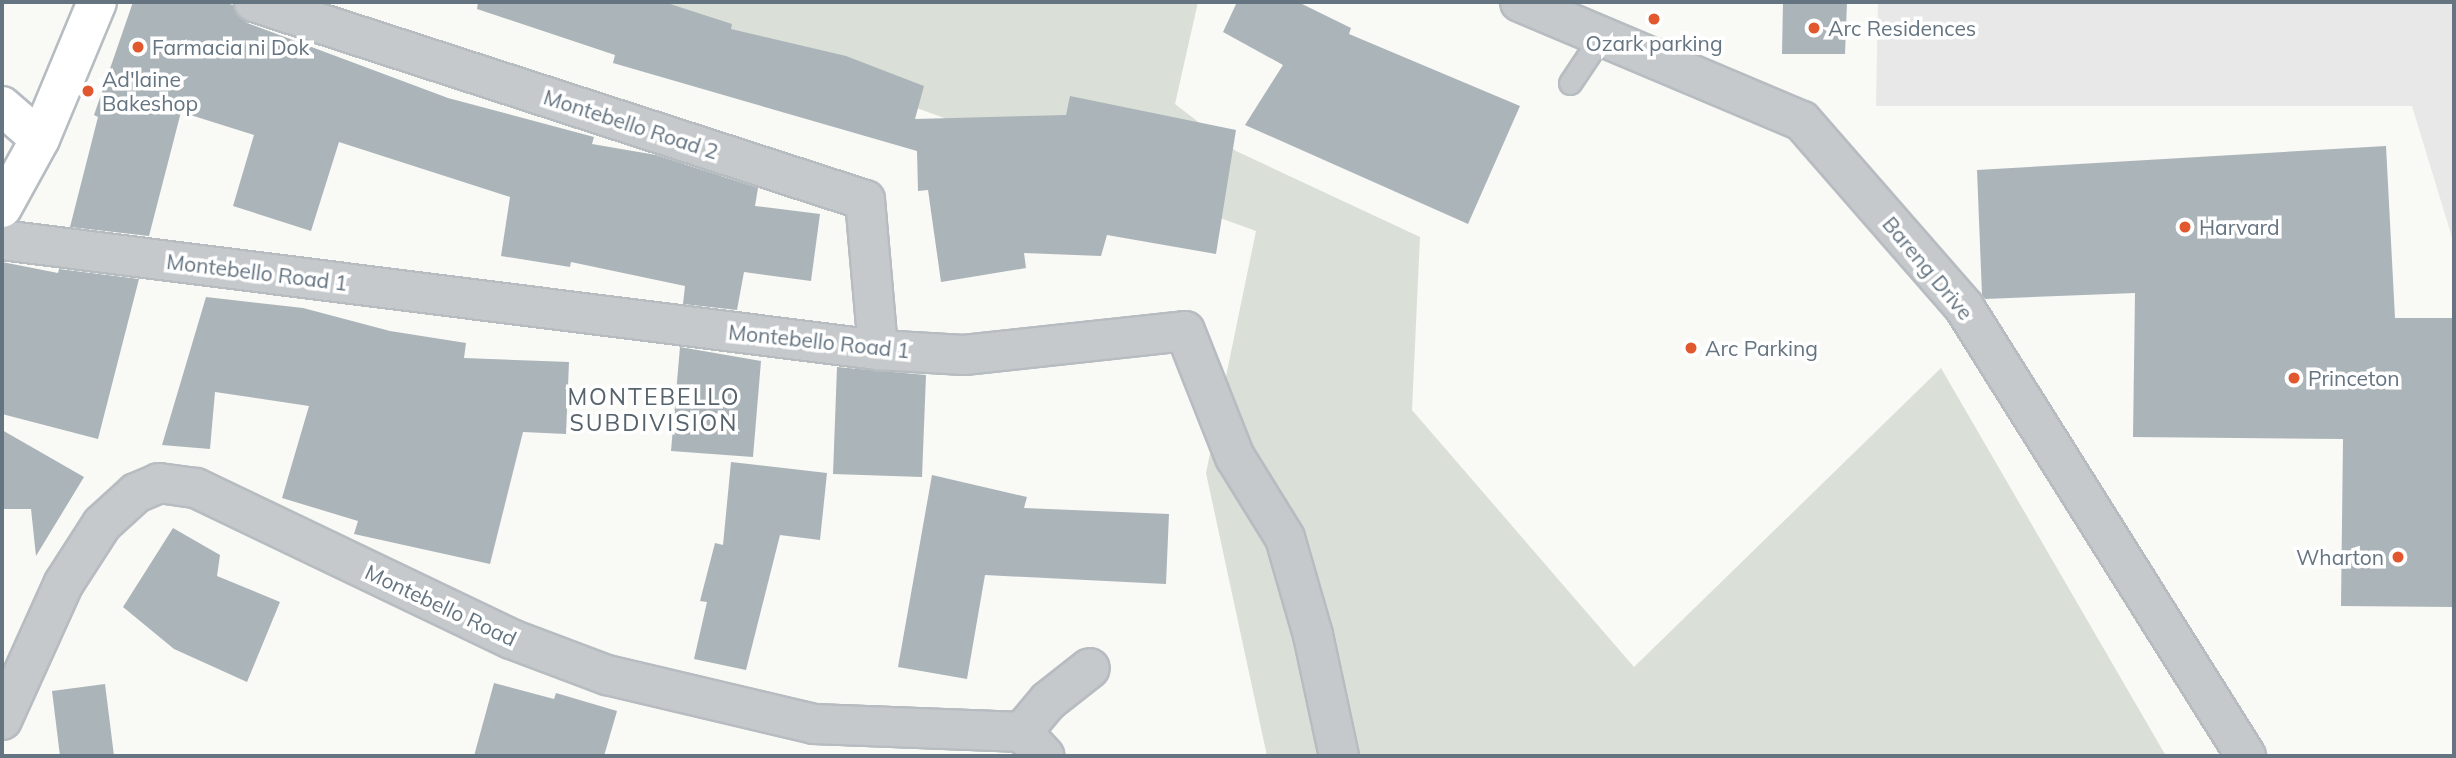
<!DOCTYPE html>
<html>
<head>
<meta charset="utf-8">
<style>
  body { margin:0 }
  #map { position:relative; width:2456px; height:758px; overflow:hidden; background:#f9f9f6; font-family:Mulish,sans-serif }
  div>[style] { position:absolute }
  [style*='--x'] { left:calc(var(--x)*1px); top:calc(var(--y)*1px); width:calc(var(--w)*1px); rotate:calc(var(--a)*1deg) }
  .built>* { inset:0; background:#e7e8e7 }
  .green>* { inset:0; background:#dae0d7 }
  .building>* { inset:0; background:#abb4b9 }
  .roads { filter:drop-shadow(2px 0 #b7bcc1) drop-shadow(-2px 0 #b7bcc1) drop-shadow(0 2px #b7bcc1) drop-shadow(0 -2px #b7bcc1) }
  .service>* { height:21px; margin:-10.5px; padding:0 10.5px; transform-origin:10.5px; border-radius:10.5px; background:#c5c9cc }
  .minor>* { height:38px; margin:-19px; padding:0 19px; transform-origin:19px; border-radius:19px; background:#c5c9cc }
  .secondary>* { height:38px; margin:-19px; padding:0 19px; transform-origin:19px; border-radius:19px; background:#fff }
  .dots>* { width:19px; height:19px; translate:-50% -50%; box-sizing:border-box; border:4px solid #fff; border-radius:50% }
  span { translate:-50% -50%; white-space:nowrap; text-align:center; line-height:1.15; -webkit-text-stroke:7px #fff; paint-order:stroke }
  .poi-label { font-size:21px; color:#647481 }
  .left { translate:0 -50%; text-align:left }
  .right { translate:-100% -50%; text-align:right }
  .street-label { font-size:21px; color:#647481 }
  .neighbourhood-label { font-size:23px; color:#56626c; letter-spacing:2px }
  .frame { position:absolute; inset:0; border:4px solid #647481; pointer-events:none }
</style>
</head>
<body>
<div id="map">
  <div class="built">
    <i style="clip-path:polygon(1878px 2px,2454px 2px,2454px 244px,2412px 106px,1876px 106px)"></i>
  </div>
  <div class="green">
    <i style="clip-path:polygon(624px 2px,1198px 2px,1175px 104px,1236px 151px,1420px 237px,1412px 410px,1634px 667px,1941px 368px,2166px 756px,1267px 756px,1206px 473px,1256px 231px)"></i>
  </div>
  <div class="building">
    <i style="clip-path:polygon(133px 2px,222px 2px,233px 5px,247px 23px,448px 98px,594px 137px,592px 144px,656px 155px,758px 188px,755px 206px,820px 214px,811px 281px,744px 272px,737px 310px,683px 304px,685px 286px,571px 262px,570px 267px,501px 256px,510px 197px,339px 142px,311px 231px,233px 206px,254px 135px,181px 112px,149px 236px,70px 227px,98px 117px,94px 115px)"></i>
    <i style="clip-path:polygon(478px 2px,664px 2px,732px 24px,731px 29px,846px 56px,924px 86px,915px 119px,1066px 115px,1070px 96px,1236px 130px,1216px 254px,1107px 235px,1101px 256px,1024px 253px,1026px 268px,941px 282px,928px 190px,918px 191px,917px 151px,613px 63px,615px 55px,477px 9px)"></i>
    <i style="clip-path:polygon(1237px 2px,1298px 2px,1351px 28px,1349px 34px,1520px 106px,1468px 224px,1245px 125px,1283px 65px,1223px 32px)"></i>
    <i style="clip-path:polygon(1783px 2px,1847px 2px,1845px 54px,1782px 54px)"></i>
    <i style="clip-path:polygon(2386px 146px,2395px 318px,2454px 318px,2454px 607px,2341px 606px,2343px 439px,2133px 437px,2135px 293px,1985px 299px,1982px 295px,1977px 170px)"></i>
    <i style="clip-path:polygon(2px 262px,58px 273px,59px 269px,139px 279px,98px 439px,2px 414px)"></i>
    <i style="clip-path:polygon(206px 297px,303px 308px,390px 331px,466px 343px,464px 358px,569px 362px,566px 434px,523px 432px,490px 564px,354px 534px,358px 521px,282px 498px,309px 406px,215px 392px,210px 449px,162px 445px)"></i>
    <i style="clip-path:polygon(680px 347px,761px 361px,753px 457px,671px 451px)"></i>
    <i style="clip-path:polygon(837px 367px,926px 375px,922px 477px,833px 474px)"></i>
    <i style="clip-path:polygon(2px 430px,84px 477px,36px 556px,31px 509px,2px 509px)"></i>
    <i style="clip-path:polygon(731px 462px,827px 473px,820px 540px,780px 535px,746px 670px,694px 659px,707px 602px,700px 601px,715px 543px,723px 545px)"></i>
    <i style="clip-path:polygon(932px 475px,1027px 497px,1024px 508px,1169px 514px,1166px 584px,985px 575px,967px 679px,898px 667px)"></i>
    <i style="clip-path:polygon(173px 528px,220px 555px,217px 576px,280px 602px,247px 682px,174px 649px,123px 607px)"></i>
    <i style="clip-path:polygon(494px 683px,554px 699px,556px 693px,617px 711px,604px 756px,474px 756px)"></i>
    <i style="clip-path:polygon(105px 684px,114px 756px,60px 756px,52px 691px)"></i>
  </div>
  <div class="roads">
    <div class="service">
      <i style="--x:1570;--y:83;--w:54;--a:-56.3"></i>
    </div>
    <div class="minor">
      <i style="--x:254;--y:2;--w:642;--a:17.96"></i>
      <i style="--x:865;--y:200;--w:151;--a:85"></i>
      <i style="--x:1520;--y:2;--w:306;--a:22.9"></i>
      <i style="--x:1802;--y:121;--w:247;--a:48.9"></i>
      <i style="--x:1964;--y:307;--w:530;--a:57.87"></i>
      <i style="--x:2;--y:240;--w:883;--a:7.16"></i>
      <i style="--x:878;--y:350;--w:86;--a:3.3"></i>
      <i style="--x:964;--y:355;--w:222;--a:-6.2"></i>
      <i style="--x:1185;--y:331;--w:136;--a:68.4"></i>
      <i style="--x:1235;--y:457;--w:95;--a:58.3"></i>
      <i style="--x:1285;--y:538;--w:101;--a:73.9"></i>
      <i style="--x:1313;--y:635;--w:124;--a:77.9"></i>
      <i style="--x:2;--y:720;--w:150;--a:-65.7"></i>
      <i style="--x:64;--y:583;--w:70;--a:-57.2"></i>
      <i style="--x:102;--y:524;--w:46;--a:-42.4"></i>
      <i style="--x:136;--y:493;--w:25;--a:-23"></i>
      <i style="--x:159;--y:483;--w:37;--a:8"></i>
      <i style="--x:196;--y:488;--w:349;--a:25.6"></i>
      <i style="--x:511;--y:639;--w:103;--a:20.6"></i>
      <i style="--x:607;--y:675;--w:213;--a:13.3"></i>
      <i style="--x:814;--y:724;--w:208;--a:2.2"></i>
      <i style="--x:1022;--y:732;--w:33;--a:47"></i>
      <i style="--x:1022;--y:732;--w:40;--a:-50"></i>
      <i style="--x:1048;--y:701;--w:53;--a:-38.2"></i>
    </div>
    <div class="secondary">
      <i style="--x:2;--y:106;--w:50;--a:41"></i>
      <i style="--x:2;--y:208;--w:79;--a:-61.2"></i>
      <i style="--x:40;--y:139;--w:148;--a:-67.4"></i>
    </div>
  </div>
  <div class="dots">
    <i style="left:1654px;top:19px;background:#e1582e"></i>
    <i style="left:1814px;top:28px;background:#e1582e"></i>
    <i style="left:138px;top:47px;background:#e1582e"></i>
    <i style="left:88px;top:91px;background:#e1582e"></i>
    <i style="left:2185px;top:227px;background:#e1582e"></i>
    <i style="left:1691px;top:348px;background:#e1582e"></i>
    <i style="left:2294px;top:378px;background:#e1582e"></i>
    <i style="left:2398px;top:557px;background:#e1582e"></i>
  </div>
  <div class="poi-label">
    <span class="left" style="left:1828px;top:28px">Arc Residences</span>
    <span style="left:1654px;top:43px">Ozark parking</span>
    <span class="left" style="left:152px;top:47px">Farmacia ni Dok</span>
    <span class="left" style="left:102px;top:91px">Ad'laine<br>Bakeshop</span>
    <span class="left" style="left:2199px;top:227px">Harvard</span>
    <span class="left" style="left:1705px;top:348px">Arc Parking</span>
    <span class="left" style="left:2308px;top:378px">Princeton</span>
    <span class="right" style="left:2384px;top:557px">Wharton</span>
  </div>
  <div class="street-label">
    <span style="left:631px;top:124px;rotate:18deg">Montebello Road 2</span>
    <span style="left:1928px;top:268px;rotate:50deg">Bareng Drive</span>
    <span style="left:257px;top:272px;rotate:7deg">Montebello Road 1</span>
    <span style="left:819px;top:341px;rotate:6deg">Montebello Road 1</span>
    <span style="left:441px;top:605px;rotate:25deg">Montebello Road</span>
  </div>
  <div class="neighbourhood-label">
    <span style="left:654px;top:410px">MONTEBELLO<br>SUBDIVISION</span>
  </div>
  <div class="frame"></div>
</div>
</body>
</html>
